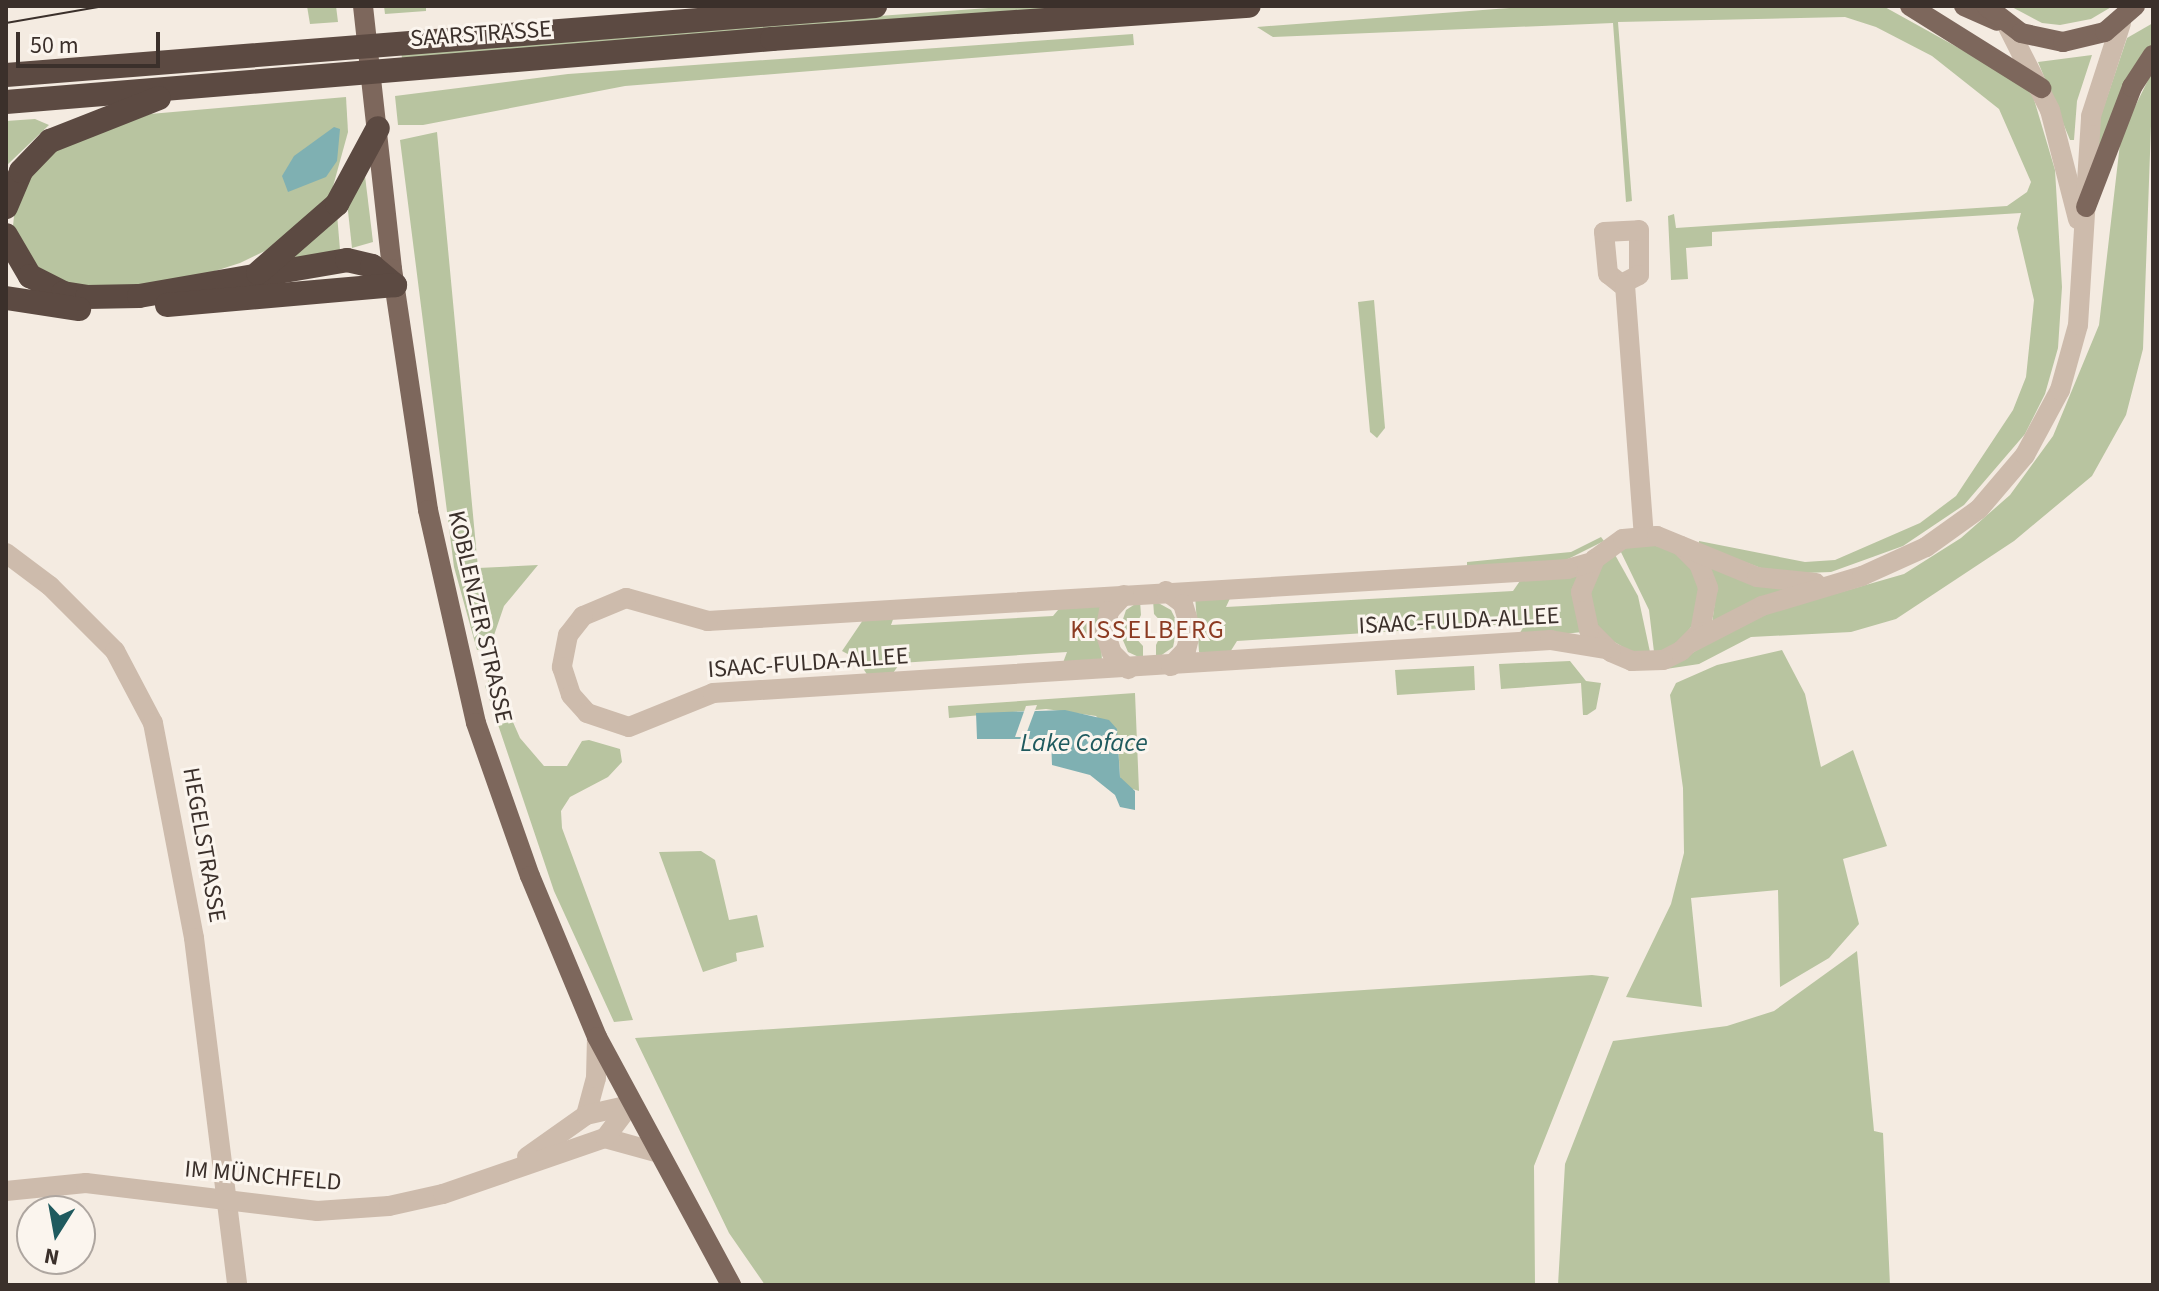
<!DOCTYPE html>
<html>
<head>
<meta charset="utf-8">
<style>
  body { margin:0 }
  #map { position:relative; width:2159px; height:1291px; overflow:hidden; background:#f4ebe1; font-family:"Source Sans 3",sans-serif }
  div>[style] { position:absolute }
  [style*='--x'] { left:calc(var(--x)*1px); top:calc(var(--y)*1px); width:calc(var(--w)*1px); rotate:calc(var(--a)*1deg) }
  .green>* { inset:0; background:#b8c4a0 }
  .water>* { inset:0; background:#7fb0b2 }
  .pier>* { inset:0; background:#f4ebe1 }
  .minor>* { height:20px; margin:-10px; padding:0 10px; transform-origin:10px; border-radius:10px; background:#cdbbac }
  .major>* { height:20px; margin:-10px; padding:0 10px; transform-origin:10px; border-radius:10px; background:#7d675c }
  .highway>* { height:24px; margin:-12px; padding:0 12px; transform-origin:12px; border-radius:12px; background:#5c4a42 }
  .tram>* { height:2px; margin:-1px; padding:0 1px; transform-origin:1px; border-radius:1px; background:#3b302b }
  span { translate:-50% -50%; white-space:nowrap; text-align:center; line-height:1.15; -webkit-text-stroke:6px #fbf5ee; paint-order:stroke }
  .street-label { font-size:24px; color:#3b302b }
  .neighbourhood-label { font-size:26px; color:#8c3b22; letter-spacing:2px }
  .water-label { font-size:26px; color:#1f5a5e; font-style:italic }
  .frame { position:absolute; inset:0; border:8px solid #3b302b; pointer-events:none }
  .north { position:absolute; left:16px; top:1195px; width:80px; height:80px; box-sizing:border-box; background:#fbf5ee; border:2px solid #aea6a0; border-radius:50%; rotate:191deg; font-size:22px; font-weight:700; line-height:32px; text-align:center; color:#3b302b }
  .north::after { content:''; display:block; margin:auto; width:28px; height:36px; background:#1f5a5e; clip-path:polygon(50% 0,100% 100%,50% 72%,0 100%) }
  .scale { position:absolute; left:16px; top:32px; width:144px; height:36px; box-sizing:border-box; border:4px solid #3b302b; border-top:0; padding-left:10px; font-size:24px; line-height:28px; white-space:nowrap; color:#3b302b; -webkit-text-stroke:6px #fbf5ee; paint-order:stroke }
</style>
</head>
<body>
<div id="map">
  <div class="green">
    <i style="clip-path:polygon(307px 6px,336px 6px,338px 22px,310px 24px)"></i>
    <i style="clip-path:polygon(384px 6px,426px 6px,426px 11px,385px 14px)"></i>
    <i style="clip-path:polygon(1016px 6px,1102px 6px,402px 58px,401px 51px)"></i>
    <i style="clip-path:polygon(1535px 6px,1883px 6px,2020px 82px,2033px 96px,2055px 170px,2062px 287px,2058px 348px,2045px 394px,2025px 434px,1964px 505px,1903px 546px,1831px 572px,1777px 574px,1699px 545px,1699px 541px,1805px 562px,1835px 560px,1920px 523px,1956px 496px,2013px 410px,2026px 377px,2034px 300px,2017px 228px,2021px 213px,1712px 232px,1712px 246px,1686px 248px,1688px 279px,1671px 280px,1668px 216px,1674px 214px,1676px 228px,2007px 206px,2027px 192px,2031px 182px,1999px 109px,1932px 56px,1876px 27px,1845px 17px,1618px 22px,1632px 201px,1626px 202px,1613px 23px,1273px 37px,1257px 27px)"></i>
    <i style="clip-path:polygon(2010px 6px,2113px 6px,2091px 19px,2060px 25px,2042px 23px)"></i>
    <i style="clip-path:polygon(2153px 23px,2153px 44px,2104px 146px,2095px 153px,2094px 136px,2127px 38px)"></i>
    <i style="clip-path:polygon(1133px 34px,1134px 45px,625px 86px,423px 125px,398px 125px,395px 96px,568px 74px)"></i>
    <i style="clip-path:polygon(2092px 55px,2077px 101px,2074px 140px,2070px 140px,2038px 62px)"></i>
    <i style="clip-path:polygon(2153px 70px,2143px 349px,2126px 415px,2092px 476px,2014px 541px,1896px 619px,1851px 632px,1751px 637px,1699px 664px,1666px 669px,1748px 619px,1904px 574px,1961px 538px,2010px 495px,2053px 436px,2099px 325px,2121px 135px)"></i>
    <i style="clip-path:polygon(346px 97px,348px 132px,329px 201px,267px 250px,240px 263px,187px 280px,82px 290px,36px 270px,13px 226px,17px 187px,52px 150px,150px 114px)"></i>
    <i style="clip-path:polygon(35px 119px,49px 125px,6px 166px,6px 121px)"></i>
    <i style="clip-path:polygon(437px 132px,478px 568px,538px 565px,504px 606px,490px 647px,477px 650px,454px 567px,400px 140px)"></i>
    <i style="clip-path:polygon(365px 176px,373px 242px,352px 248px,347px 202px)"></i>
    <i style="clip-path:polygon(337px 214px,340px 250px,285px 260px)"></i>
    <i style="clip-path:polygon(1374px 300px,1385px 428px,1377px 438px,1370px 432px,1358px 302px)"></i>
    <i style="clip-path:polygon(1601px 537px,1604px 541px,1566px 560px,1467px 568px,1467px 562px,1571px 552px)"></i>
    <i style="clip-path:polygon(1629px 544px,1669px 547px,1697px 575px,1700px 615px,1676px 647px,1654px 652px,1649px 610px,1619px 548px)"></i>
    <i style="clip-path:polygon(1614px 553px,1638px 596px,1650px 652px,1637px 655px,1602px 635px,1589px 608px,1592px 577px)"></i>
    <i style="clip-path:polygon(1707px 564px,1788px 588px,1712px 624px,1716px 593px)"></i>
    <i style="clip-path:polygon(1578px 574px,1582px 632px,1516px 639px,1526px 623px,1237px 641px,1227px 657px,1199px 652px,1195px 595px,1232px 594px,1226px 607px,1513px 591px,1524px 575px)"></i>
    <i style="clip-path:polygon(1100px 600px,1102px 664px,1061px 668px,1067px 652px,900px 663px,889px 679px,868px 676px,857px 659px,842px 651px,863px 620px,895px 614px,891px 625px,1053px 616px,1063px 604px)"></i>
    <i style="clip-path:polygon(1153px 600px,1171px 610px,1178px 624px,1173px 647px,1156px 659px,1156px 645px,1165px 626px,1154px 614px)"></i>
    <i style="clip-path:polygon(1140px 601px,1141px 615px,1132px 634px,1143px 646px,1143px 659px,1128px 652px,1119px 631px,1126px 610px)"></i>
    <i style="clip-path:polygon(1782px 650px,1805px 694px,1821px 767px,1853px 750px,1887px 846px,1843px 859px,1859px 924px,1829px 958px,1780px 987px,1778px 890px,1691px 898px,1702px 1007px,1626px 997px,1671px 904px,1684px 853px,1683px 788px,1670px 695px,1676px 683px,1717px 665px)"></i>
    <i style="clip-path:polygon(1570px 661px,1586px 681px,1601px 683px,1596px 709px,1587px 715px,1583px 715px,1581px 683px,1501px 689px,1499px 664px)"></i>
    <i style="clip-path:polygon(1474px 666px,1475px 690px,1397px 695px,1395px 670px)"></i>
    <i style="clip-path:polygon(489px 680px,495px 681px,520px 738px,544px 766px,567px 766px,582px 741px,589px 740px,620px 749px,622px 762px,608px 777px,570px 797px,561px 811px,562px 828px,633px 1020px,614px 1022px,554px 891px,485px 686px)"></i>
    <i style="clip-path:polygon(1135px 693px,1139px 791px,1126px 787px,1120px 777px,1118px 743px,1096px 716px,1046px 709px,949px 718px,948px 706px)"></i>
    <i style="clip-path:polygon(701px 851px,715px 860px,729px 920px,757px 915px,764px 947px,736px 953px,737px 961px,703px 972px,659px 852px)"></i>
    <i style="clip-path:polygon(1857px 951px,1874px 1131px,1883px 1133px,1890px 1285px,1558px 1285px,1565px 1164px,1613px 1041px,1727px 1026px,1774px 1011px)"></i>
    <i style="clip-path:polygon(1592px 975px,1609px 977px,1534px 1166px,1535px 1285px,765px 1285px,729px 1233px,635px 1038px)"></i>
  </div>
  <div class="water">
    <i style="clip-path:polygon(334px 127px,340px 129px,337px 161px,326px 177px,288px 192px,282px 176px,294px 156px)"></i>
    <i style="clip-path:polygon(1065px 710px,1109px 720px,1117px 729px,1120px 777px,1135px 791px,1135px 810px,1120px 807px,1115px 795px,1090px 775px,1052px 765px,1051px 739px,977px 739px,976px 713px)"></i>
  </div>
  <div class="pier">
    <i style="clip-path:polygon(1037px 705px,1025px 737px,1015px 737px,1026px 706px)"></i>
  </div>
  <div class="minor">
    <i style="--x:2008;--y:27;--w:93;--a:63.2"></i>
    <i style="--x:2050;--y:110;--w:113;--a:75.6"></i>
    <i style="--x:1639;--y:230;--w:45;--a:90"></i>
    <i style="--x:1639;--y:275;--w:20;--a:153"></i>
    <i style="--x:1621;--y:284;--w:16;--a:-142"></i>
    <i style="--x:1608;--y:274;--w:42;--a:-95.4"></i>
    <i style="--x:1604;--y:232;--w:35;--a:-3"></i>
    <i style="--x:1625;--y:285;--w:251;--a:85.7"></i>
    <i style="--x:1681;--y:546;--w:25;--a:45"></i>
    <i style="--x:1699;--y:564;--w:26;--a:69"></i>
    <i style="--x:1708;--y:588;--w:45;--a:100.3"></i>
    <i style="--x:1700;--y:632;--w:27;--a:135"></i>
    <i style="--x:1681;--y:651;--w:20;--a:153"></i>
    <i style="--x:1663;--y:660;--w:31;--a:178"></i>
    <i style="--x:1632;--y:661;--w:23;--a:-157"></i>
    <i style="--x:1611;--y:652;--w:31;--a:-135"></i>
    <i style="--x:1589;--y:630;--w:39;--a:-102"></i>
    <i style="--x:1581;--y:592;--w:36;--a:-67"></i>
    <i style="--x:1595;--y:559;--w:34;--a:-36"></i>
    <i style="--x:1623;--y:539;--w:34;--a:-5"></i>
    <i style="--x:1657;--y:536;--w:108;--a:22.3"></i>
    <i style="--x:1757;--y:577;--w:59;--a:5.8"></i>
    <i style="--x:6;--y:553;--w:55;--a:36.9"></i>
    <i style="--x:50;--y:586;--w:92;--a:45"></i>
    <i style="--x:115;--y:651;--w:81;--a:62.2"></i>
    <i style="--x:153;--y:723;--w:219;--a:79.2"></i>
    <i style="--x:194;--y:938;--w:350;--a:82.9"></i>
    <i style="--x:1592;--y:562;--w:25;--a:164"></i>
    <i style="--x:1568;--y:569;--w:862;--a:176.54"></i>
    <i style="--x:708;--y:621;--w:85;--a:-164.3"></i>
    <i style="--x:626;--y:598;--w:47;--a:157.3"></i>
    <i style="--x:583;--y:616;--w:24;--a:128"></i>
    <i style="--x:568;--y:635;--w:33;--a:101"></i>
    <i style="--x:562;--y:667;--w:29;--a:72"></i>
    <i style="--x:571;--y:695;--w:24;--a:48"></i>
    <i style="--x:587;--y:713;--w:44;--a:18.4"></i>
    <i style="--x:629;--y:727;--w:91;--a:-22"></i>
    <i style="--x:713;--y:693;--w:839;--a:-3.62"></i>
    <i style="--x:1550;--y:640;--w:57;--a:9.1"></i>
    <i style="--x:1166;--y:591;--w:21;--a:37"></i>
    <i style="--x:1183;--y:604;--w:27;--a:73"></i>
    <i style="--x:1191;--y:630;--w:21;--a:104"></i>
    <i style="--x:1186;--y:650;--w:22;--a:133"></i>
    <i style="--x:1124;--y:595;--w:22;--a:133"></i>
    <i style="--x:1109;--y:611;--w:21;--a:101"></i>
    <i style="--x:1105;--y:632;--w:22;--a:72"></i>
    <i style="--x:1112;--y:653;--w:23;--a:45"></i>
    <i style="--x:1692;--y:642;--w:79;--a:-27.2"></i>
    <i style="--x:1762;--y:606;--w:104;--a:-16.7"></i>
    <i style="--x:1862;--y:576;--w:70;--a:-24.4"></i>
    <i style="--x:1926;--y:547;--w:65;--a:-35.6"></i>
    <i style="--x:1979;--y:509;--w:71;--a:-49.6"></i>
    <i style="--x:2025;--y:455;--w:74;--a:-61.7"></i>
    <i style="--x:2060;--y:390;--w:67;--a:-74.5"></i>
    <i style="--x:2078;--y:325;--w:209;--a:-86.4"></i>
    <i style="--x:2091;--y:116;--w:98;--a:-72.1"></i>
    <i style="--x:586;--y:1115;--w:38;--a:-75"></i>
    <i style="--x:596;--y:1078;--w:41;--a:-88.6"></i>
    <i style="--x:605;--y:1138;--w:52;--a:15.6"></i>
    <i style="--x:527;--y:1157;--w:72;--a:-35.4"></i>
    <i style="--x:586;--y:1115;--w:45;--a:-12.8"></i>
    <i style="--x:6;--y:1191;--w:80;--a:-5.7"></i>
    <i style="--x:86;--y:1183;--w:233;--a:6.9"></i>
    <i style="--x:317;--y:1211;--w:72;--a:-4"></i>
    <i style="--x:389;--y:1206;--w:55;--a:-12.5"></i>
    <i style="--x:443;--y:1194;--w:171;--a:-19.1"></i>
    <i style="--x:605;--y:1138;--w:41;--a:-52.9"></i>
  </div>
  <div class="major">
    <i style="--x:363;--y:6;--w:265;--a:83.7"></i>
    <i style="--x:392;--y:269;--w:244;--a:81.5"></i>
    <i style="--x:428;--y:510;--w:218;--a:77.3"></i>
    <i style="--x:476;--y:723;--w:162;--a:70.6"></i>
    <i style="--x:530;--y:876;--w:174;--a:67.4"></i>
    <i style="--x:597;--y:1037;--w:282;--a:61.6"></i>
    <i style="--x:1910;--y:6;--w:155;--a:32"></i>
    <i style="--x:1964;--y:6;--w:36;--a:24"></i>
    <i style="--x:1986;--y:6;--w:44;--a:37.6"></i>
    <i style="--x:2021;--y:33;--w:43;--a:12.1"></i>
    <i style="--x:2063;--y:42;--w:43;--a:-13.4"></i>
    <i style="--x:2105;--y:32;--w:40;--a:-41"></i>
    <i style="--x:2086;--y:207;--w:129;--a:-69"></i>
    <i style="--x:2132;--y:87;--w:38;--a:-57"></i>
  </div>
  <div class="highway">
    <i style="--x:6;--y:75;--w:872;--a:-4.54"></i>
    <i style="--x:6;--y:102;--w:769;--a:-4.7"></i>
    <i style="--x:772;--y:39;--w:478;--a:-4"></i>
    <i style="--x:6;--y:207;--w:39;--a:-67"></i>
    <i style="--x:21;--y:171;--w:42;--a:-46"></i>
    <i style="--x:50;--y:141;--w:117;--a:-21.5"></i>
    <i style="--x:6;--y:235;--w:48;--a:59.7"></i>
    <i style="--x:30;--y:276;--w:37;--a:27"></i>
    <i style="--x:63;--y:293;--w:24;--a:9"></i>
    <i style="--x:87;--y:297;--w:52;--a:-1.1"></i>
    <i style="--x:139;--y:296;--w:211;--a:-9.8"></i>
    <i style="--x:347;--y:260;--w:26;--a:13"></i>
    <i style="--x:372;--y:266;--w:30;--a:40"></i>
    <i style="--x:258;--y:273;--w:105;--a:-41.1"></i>
    <i style="--x:337;--y:204;--w:86;--a:-61.7"></i>
    <i style="--x:6;--y:298;--w:74;--a:8.6"></i>
    <i style="--x:167;--y:305;--w:229;--a:-5"></i>
  </div>
  <div class="tram">
    <i style="--x:6;--y:23;--w:98;--a:-9.9"></i>
  </div>
  <div class="street-label">
    <span style="left:481px;top:34px;rotate:-4deg">SAARSTRASSE</span>
    <span style="left:480px;top:617px;rotate:77deg">KOBLENZER STRASSE</span>
    <span style="left:1459px;top:621px;rotate:-3deg">ISAAC-FULDA-ALLEE</span>
    <span style="left:808px;top:663px;rotate:-4deg">ISAAC-FULDA-ALLEE</span>
    <span style="left:204px;top:845px;rotate:80deg">HEGELSTRASSE</span>
    <span style="left:263px;top:1176px;rotate:5deg">IM MÜNCHFELD</span>
  </div>
  <div class="neighbourhood-label">
    <span style="left:1148px;top:630px">KISSELBERG</span>
  </div>
  <div class="water-label">
    <span style="left:1084px;top:743px">Lake Coface</span>
  </div>
  <div class="frame"></div>
  <div class="north">N</div>
  <div class="scale">50 m</div>
</div>
</body>
</html>
